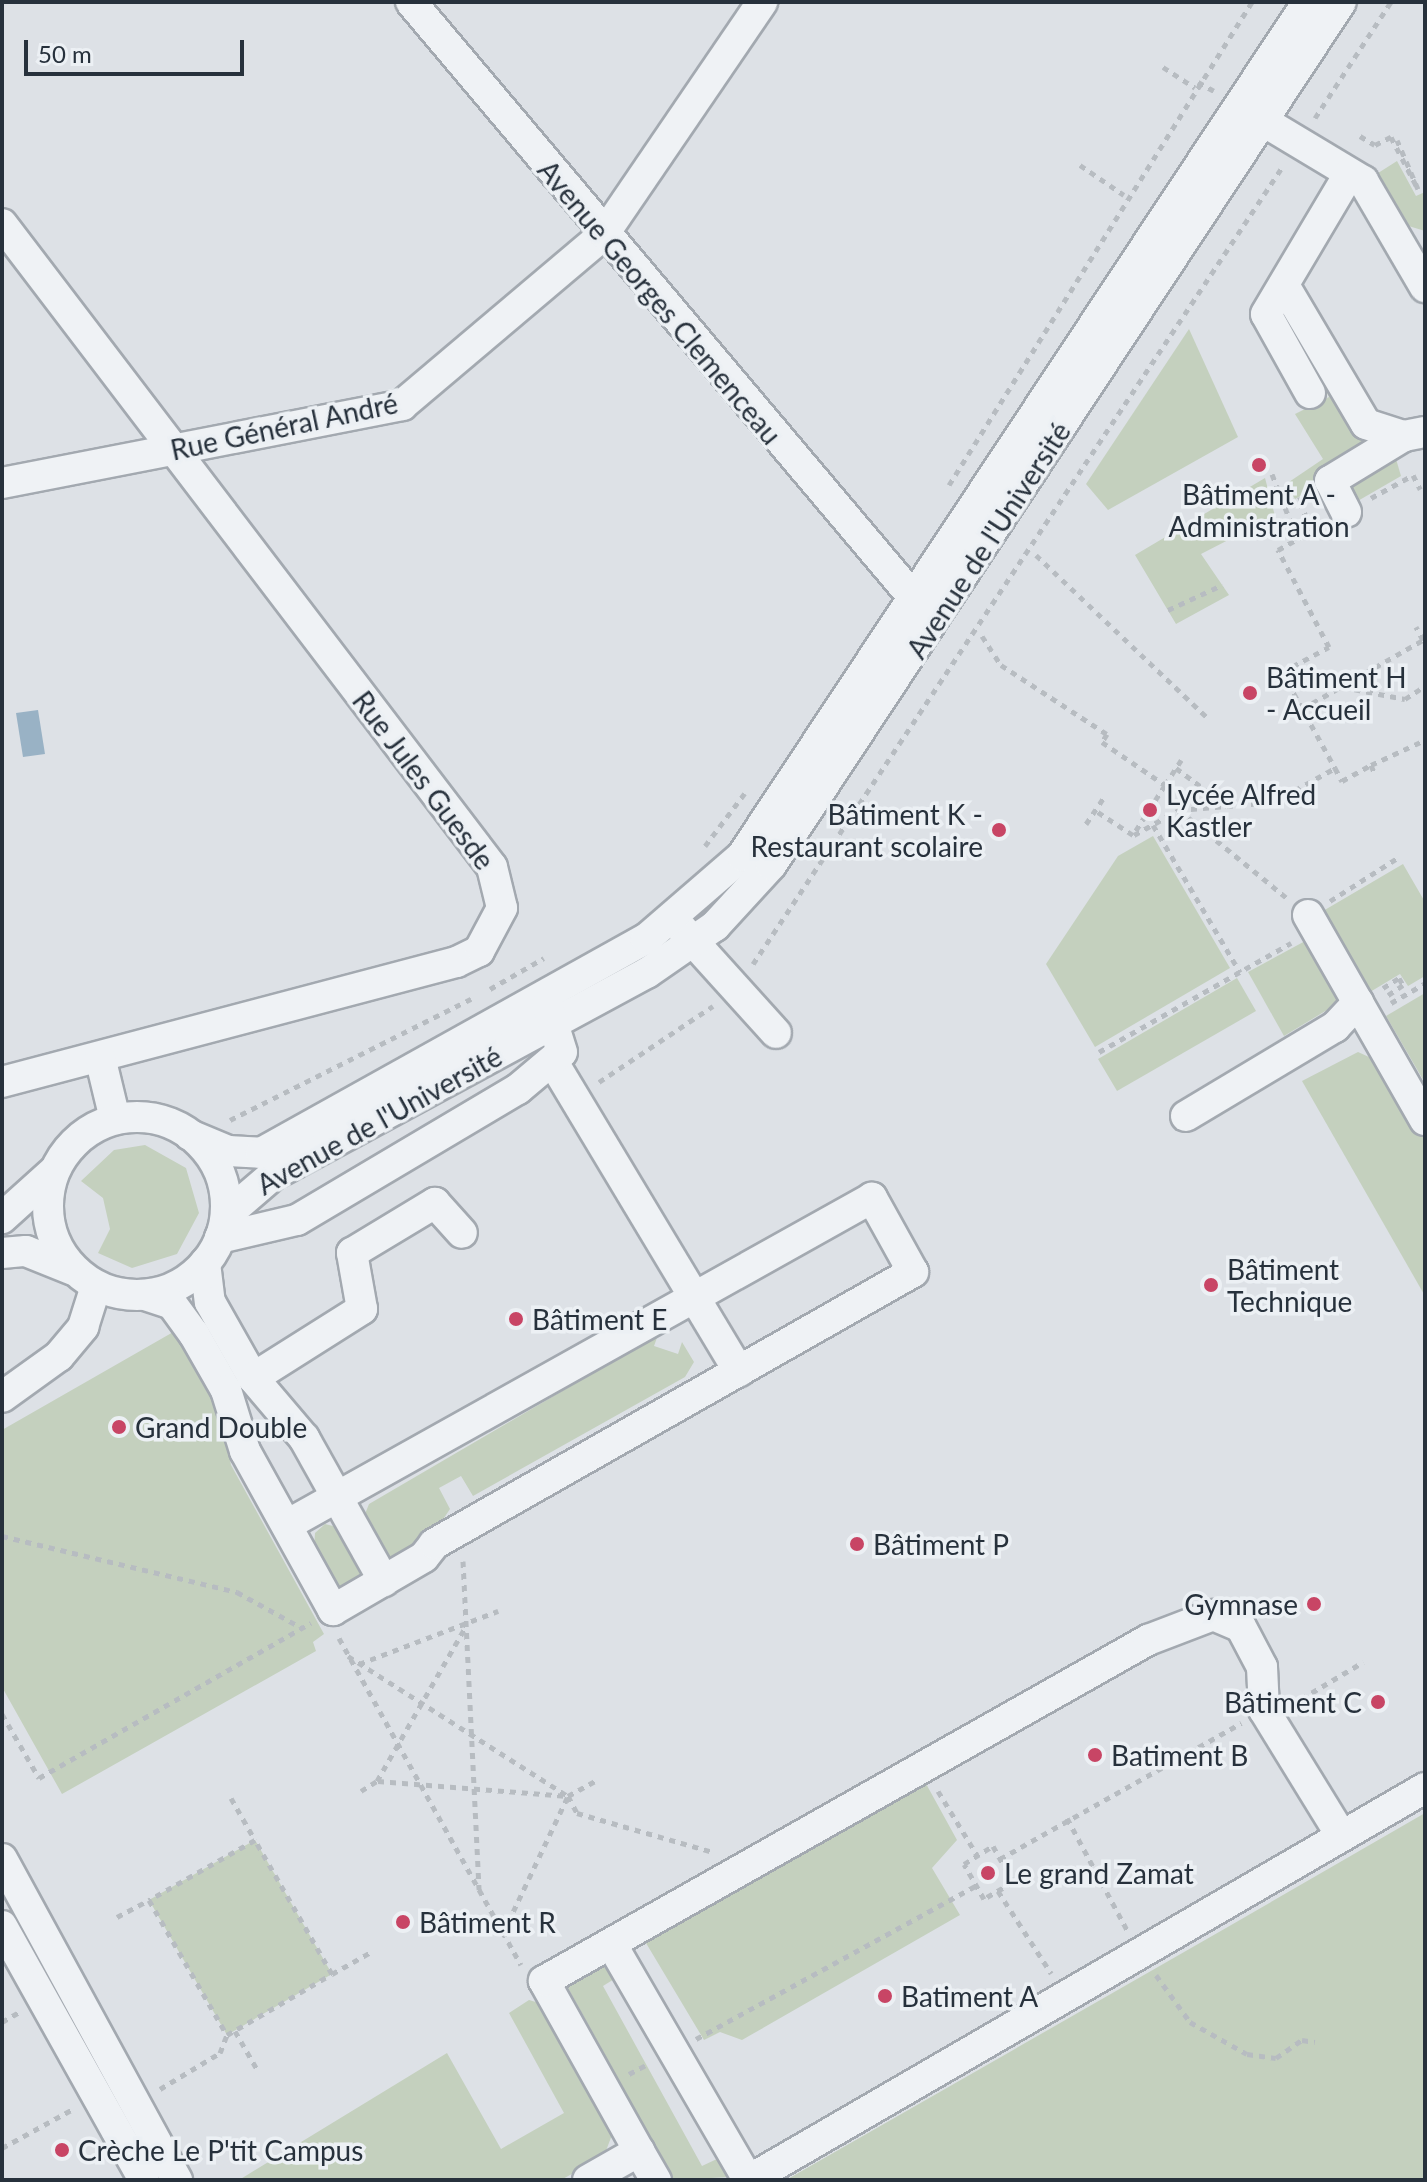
<!DOCTYPE html>
<html>
<head>
<meta charset="utf-8">
<style>
  body { margin:0 }
  #map { position:relative; width:1427px; height:2182px; overflow:hidden; background:#dde1e6; font-family:Lato,sans-serif }
  div>[style] { position:absolute }
  [style*='--x'] { left:calc(var(--x)*1px); top:calc(var(--y)*1px); width:calc(var(--w)*1px); rotate:calc(var(--a)*1deg) }
  .green>* { inset:0; background:#c4d0be }
  .water>* { inset:0; background:#99b2c5 }
  .path>* { height:5px; margin-top:-2.5px; transform-origin:0; background:repeating-linear-gradient(90deg,#b7bcc1 0 6px,transparent 0 12px) }
  .roads { filter:drop-shadow(2px 0 #a3a9b0) drop-shadow(-2px 0 #a3a9b0) drop-shadow(0 2px #a3a9b0) drop-shadow(0 -2px #a3a9b0) }
  .minor>* { height:30px; margin:-15px; padding:0 15px; transform-origin:15px; border-radius:15px; background:#eff2f5 }
  .minor>.ring { margin:-15px; padding:0; box-sizing:content-box; background:none; border:30px solid #eff2f5; border-radius:50% }
  .dots>* { width:22px; height:22px; translate:-50% -50%; box-sizing:border-box; border:4px solid #ecf0f4; border-radius:50% }
  span { translate:-50% -50%; white-space:nowrap; text-align:center; line-height:1.15; -webkit-text-stroke:7px #ecf0f4; paint-order:stroke }
  .street-label { font-size:28px; color:#27313c }
  .poi-label { font-size:28px; color:#27313c }
  .left { translate:0 -50%; text-align:left }
  .right { translate:-100% -50%; text-align:right }
  .frame { position:absolute; inset:0; border:4px solid #27313c; pointer-events:none }
  .scale { position:absolute; left:24px; top:40px; width:220px; height:36px; box-sizing:border-box; border:4px solid #27313c; border-top:0; padding-left:10px; font-size:24px; line-height:28px; white-space:nowrap; color:#27313c; -webkit-text-stroke:6px #ecf0f4; paint-order:stroke }
</style>
</head>
<body>
<div id="map">
  <div class="green">
    <i style="clip-path:polygon(1397px 161px,1416px 196px,1425px 192px,1425px 231px,1402px 224px,1375px 175px)"></i>
    <i style="clip-path:polygon(1286px 318px,1300px 329px,1371px 452px,1316px 504px,1308px 492px,1295px 499px,1286px 484px,1323px 459px,1295px 414px,1329px 397px)"></i>
    <i style="clip-path:polygon(1189px 329px,1238px 437px,1108px 510px,1086px 484px)"></i>
    <i style="clip-path:polygon(1396px 459px,1401px 476px,1356px 502px,1349px 487px)"></i>
    <i style="clip-path:polygon(1265px 478px,1275px 516px,1201px 554px,1229px 595px,1176px 624px,1135px 555px)"></i>
    <i style="clip-path:polygon(1153px 836px,1230px 968px,1095px 1047px,1046px 964px,1118px 856px)"></i>
    <i style="clip-path:polygon(1403px 864px,1425px 902px,1425px 976px,1408px 986px,1400px 974px,1370px 992px,1323px 911px)"></i>
    <i style="clip-path:polygon(1307px 940px,1337px 986px,1337px 1004px,1284px 1036px,1248px 972px)"></i>
    <i style="clip-path:polygon(1237px 978px,1256px 1011px,1117px 1091px,1098px 1059px)"></i>
    <i style="clip-path:polygon(1425px 993px,1425px 1083px,1386px 1016px)"></i>
    <i style="clip-path:polygon(1358px 1052px,1382px 1063px,1425px 1139px,1425px 1296px,1302px 1081px)"></i>
    <i style="clip-path:polygon(145px 1145px,186px 1168px,199px 1213px,177px 1254px,132px 1268px,98px 1253px,110px 1229px,103px 1198px,81px 1181px,114px 1150px)"></i>
    <i style="clip-path:polygon(175px 1331px,220px 1405px,231px 1465px,324px 1634px,313px 1642px,316px 1651px,62px 1794px,2px 1687px,2px 1430px)"></i>
    <i style="clip-path:polygon(658px 1335px,654px 1346px,678px 1354px,682px 1342px,694px 1362px,685px 1377px,473px 1496px,461px 1476px,439px 1488px,450px 1509px,432px 1536px,398px 1563px,387px 1560px,363px 1519px,369px 1504px)"></i>
    <i style="clip-path:polygon(325px 1524px,341px 1528px,366px 1574px,343px 1592px,314px 1551px,315px 1533px)"></i>
    <i style="clip-path:polygon(919px 1771px,957px 1840px,932px 1868px,960px 1915px,742px 2040px,720px 2032px,704px 2040px,640px 1933px)"></i>
    <i style="clip-path:polygon(1425px 1813px,1425px 2180px,786px 2180px,1226px 1928px)"></i>
    <i style="clip-path:polygon(255px 1840px,332px 1974px,227px 2035px,149px 1900px)"></i>
    <i style="clip-path:polygon(602px 1959px,619px 1976px,603px 1986px,702px 2166px,719px 2158px,730px 2177px,674px 2180px,568px 1988px,568px 1979px)"></i>
    <i style="clip-path:polygon(529px 2000px,546px 2005px,615px 2127px,604px 2156px,561px 2180px,239px 2180px,447px 2053px,501px 2149px,564px 2113px,509px 2013px)"></i>
  </div>
  <div class="water">
    <i style="clip-path:polygon(38px 710px,45px 754px,23px 757px,16px 713px)"></i>
  </div>
  <div class="path">
    <i style="--x:1163;--y:67;--w:38;--a:33"></i>
    <i style="--x:1198;--y:82;--w:18;--a:29"></i>
    <i style="--x:1315;--y:118;--w:139;--a:-56.8"></i>
    <i style="--x:1360;--y:136;--w:17;--a:31"></i>
    <i style="--x:1375;--y:145;--w:18;--a:-27"></i>
    <i style="--x:1391;--y:137;--w:59;--a:62.6"></i>
    <i style="--x:1418;--y:189;--w:53;--a:-113.2"></i>
    <i style="--x:1080;--y:165;--w:53;--a:34.3"></i>
    <i style="--x:1272;--y:474;--w:69;--a:68.7"></i>
    <i style="--x:949;--y:485;--w:570;--a:-57.9"></i>
    <i style="--x:1371;--y:498;--w:48;--a:-28.7"></i>
    <i style="--x:1413;--y:475;--w:16;--a:63"></i>
    <i style="--x:1298;--y:538;--w:22;--a:-66"></i>
    <i style="--x:1307;--y:518;--w:20;--a:-117"></i>
    <i style="--x:1298;--y:500;--w:9;--a:-18"></i>
    <i style="--x:1036;--y:555;--w:236;--a:43.5"></i>
    <i style="--x:1168;--y:610;--w:60;--a:-24.8"></i>
    <i style="--x:982;--y:636;--w:35;--a:57"></i>
    <i style="--x:1001;--y:665;--w:126;--a:33.1"></i>
    <i style="--x:1107;--y:734;--w:9;--a:122"></i>
    <i style="--x:1102;--y:742;--w:76;--a:34.3"></i>
    <i style="--x:1165;--y:785;--w:59;--a:122.6"></i>
    <i style="--x:1133;--y:835;--w:45;--a:-146.7"></i>
    <i style="--x:1282;--y:672;--w:53;--a:-28"></i>
    <i style="--x:1329;--y:647;--w:110;--a:-117.7"></i>
    <i style="--x:1278;--y:550;--w:53;--a:-29.5"></i>
    <i style="--x:1275;--y:677;--w:9;--a:-36"></i>
    <i style="--x:1282;--y:672;--w:110;--a:61.1"></i>
    <i style="--x:1343;--y:687;--w:63;--a:11"></i>
    <i style="--x:1405;--y:699;--w:24;--a:-33"></i>
    <i style="--x:1302;--y:709;--w:139;--a:-29.7"></i>
    <i style="--x:1423;--y:640;--w:15;--a:-118"></i>
    <i style="--x:1371;--y:765;--w:60;--a:-24.8"></i>
    <i style="--x:1176;--y:768;--w:64;--a:36.7"></i>
    <i style="--x:1165;--y:785;--w:30;--a:-57"></i>
    <i style="--x:1179;--y:810;--w:139;--a:39.2"></i>
    <i style="--x:1086;--y:824;--w:32;--a:-56"></i>
    <i style="--x:1153;--y:825;--w:171;--a:59.4"></i>
    <i style="--x:1134;--y:835;--w:51;--a:-29.1"></i>
    <i style="--x:1179;--y:810;--w:95;--a:-4.8"></i>
    <i style="--x:1274;--y:802;--w:70;--a:-29.1"></i>
    <i style="--x:1335;--y:768;--w:15;--a:62"></i>
    <i style="--x:1342;--y:781;--w:33;--a:-29"></i>
    <i style="--x:1371;--y:765;--w:8;--a:67"></i>
    <i style="--x:705;--y:846;--w:66;--a:-53"></i>
    <i style="--x:1330;--y:901;--w:82;--a:-32.5"></i>
    <i style="--x:753;--y:964;--w:958;--a:-56.41"></i>
    <i style="--x:1383;--y:988;--w:19;--a:-32"></i>
    <i style="--x:1399;--y:978;--w:8;--a:60"></i>
    <i style="--x:1403;--y:985;--w:18;--a:146"></i>
    <i style="--x:490;--y:989;--w:62;--a:-29.9"></i>
    <i style="--x:1391;--y:1003;--w:39;--a:-30"></i>
    <i style="--x:1099;--y:1052;--w:221;--a:-29.6"></i>
    <i style="--x:599;--y:1082;--w:137;--a:-33.7"></i>
    <i style="--x:230;--y:1120;--w:270;--a:-26.7"></i>
    <i style="--x:2;--y:1536;--w:242;--a:13.4"></i>
    <i style="--x:237;--y:1592;--w:74;--a:29"></i>
    <i style="--x:463;--y:1561;--w:329;--a:87.2"></i>
    <i style="--x:339;--y:1638;--w:374;--a:60.9"></i>
    <i style="--x:348;--y:1656;--w:261;--a:32.5"></i>
    <i style="--x:568;--y:1796;--w:19;--a:62"></i>
    <i style="--x:577;--y:1813;--w:141;--a:16"></i>
    <i style="--x:359;--y:1664;--w:149;--a:-20.9"></i>
    <i style="--x:1291;--y:1705;--w:84;--a:-30.8"></i>
    <i style="--x:2;--y:1714;--w:74;--a:60"></i>
    <i style="--x:39;--y:1778;--w:313;--a:-29.7"></i>
    <i style="--x:378;--y:1781;--w:190;--a:4.5"></i>
    <i style="--x:361;--y:1791;--w:19;--a:-32"></i>
    <i style="--x:377;--y:1781;--w:179;--a:-60.1"></i>
    <i style="--x:938;--y:1791;--w:75;--a:58.6"></i>
    <i style="--x:231;--y:1798;--w:48;--a:60.3"></i>
    <i style="--x:1067;--y:1818;--w:127;--a:61.8"></i>
    <i style="--x:993;--y:1846;--w:41;--a:60.9"></i>
    <i style="--x:1013;--y:1882;--w:34;--a:150"></i>
    <i style="--x:984;--y:1899;--w:40;--a:-119.7"></i>
    <i style="--x:964;--y:1864;--w:34;--a:-32"></i>
    <i style="--x:1000;--y:1859;--w:277;--a:-29.4"></i>
    <i style="--x:998;--y:1891;--w:98;--a:57.1"></i>
    <i style="--x:117;--y:1917;--w:36;--a:-28"></i>
    <i style="--x:503;--y:1933;--w:152;--a:-64.6"></i>
    <i style="--x:568;--y:1796;--w:31;--a:-29"></i>
    <i style="--x:332;--y:1974;--w:45;--a:-29.4"></i>
    <i style="--x:1156;--y:1975;--w:58;--a:54.1"></i>
    <i style="--x:1190;--y:2022;--w:65;--a:29.3"></i>
    <i style="--x:1247;--y:2054;--w:29;--a:8"></i>
    <i style="--x:1276;--y:2058;--w:32;--a:-35"></i>
    <i style="--x:1302;--y:2040;--w:13;--a:9"></i>
    <i style="--x:2;--y:2022;--w:20;--a:-30"></i>
    <i style="--x:235;--y:2031;--w:46;--a:60.1"></i>
    <i style="--x:696;--y:2039;--w:319;--a:-28.7"></i>
    <i style="--x:629;--y:2074;--w:21;--a:-28"></i>
    <i style="--x:160;--y:2089;--w:70;--a:-31"></i>
    <i style="--x:220;--y:2053;--w:19;--a:-69"></i>
    <i style="--x:227;--y:2035;--w:121;--a:-30.2"></i>
    <i style="--x:332;--y:1974;--w:155;--a:-119.9"></i>
    <i style="--x:255;--y:1840;--w:122;--a:150.5"></i>
    <i style="--x:149;--y:1900;--w:156;--a:60"></i>
    <i style="--x:2;--y:2148;--w:79;--a:-28.8"></i>
  </div>
  <div class="roads">
    <div class="minor">
      <i style="--x:411;--y:2;--w:778;--a:49.85"></i>
      <i style="--x:1245;--y:110;--w:138;--a:31"></i>
      <i style="--x:1363;--y:181;--w:123;--a:59.7"></i>
      <i style="--x:2;--y:224;--w:808;--a:52.69"></i>
      <i style="--x:492;--y:867;--w:42;--a:76.3"></i>
      <i style="--x:502;--y:908;--w:49;--a:118.1"></i>
      <i style="--x:479;--y:951;--w:25;--a:154"></i>
      <i style="--x:456;--y:962;--w:470;--a:165.2"></i>
      <i style="--x:1284;--y:285;--w:161;--a:59.5"></i>
      <i style="--x:1366;--y:424;--w:40;--a:18"></i>
      <i style="--x:1404;--y:436;--w:21;--a:-11"></i>
      <i style="--x:1310;--y:393;--w:90;--a:-119.1"></i>
      <i style="--x:1266;--y:314;--w:163;--a:-59.3"></i>
      <i style="--x:2;--y:483;--w:408;--a:-11"></i>
      <i style="--x:402;--y:405;--w:265;--a:-40.2"></i>
      <i style="--x:604;--y:234;--w:281;--a:-55.7"></i>
      <i style="--x:1346;--y:512;--w:35;--a:-117"></i>
      <i style="--x:1330;--y:481;--w:87;--a:-31.3"></i>
      <i style="--x:1308;--y:915;--w:236;--a:60.3"></i>
      <i style="--x:682;--y:929;--w:140;--a:47.9"></i>
      <i style="--x:100;--y:1057;--w:64;--a:76.4"></i>
      <i style="--x:553;--y:1062;--w:361;--a:59"></i>
      <i style="--x:1186;--y:1116;--w:174;--a:-30.9"></i>
      <i style="--x:1335;--y:1027;--w:34;--a:-47"></i>
      <i class="ring" style="left:48px;top:1117px;width:148px;height:148px"></i>
      <i style="--x:190;--y:1135;--w:41;--a:22.8"></i>
      <i style="--x:228;--y:1151;--w:33;--a:3"></i>
      <i style="--x:261;--y:1153;--w:440;--a:-29.1"></i>
      <i style="--x:646;--y:939;--w:127;--a:-40.8"></i>
      <i style="--x:742;--y:856;--w:1025;--a:-56.47"></i>
      <i style="--x:2;--y:1218;--w:70;--a:-42.1"></i>
      <i style="--x:220;--y:1238;--w:29;--a:-68"></i>
      <i style="--x:231;--y:1211;--w:55;--a:-40.6"></i>
      <i style="--x:273;--y:1175;--w:425;--a:-28.4"></i>
      <i style="--x:647;--y:973;--w:83;--a:-34.7"></i>
      <i style="--x:715;--y:926;--w:83;--a:-47.4"></i>
      <i style="--x:771;--y:865;--w:1034;--a:-56.56"></i>
      <i style="--x:220;--y:1238;--w:79;--a:-13.2"></i>
      <i style="--x:297;--y:1220;--w:257;--a:-30.7"></i>
      <i style="--x:518;--y:1089;--w:57;--a:-40.1"></i>
      <i style="--x:562;--y:1052;--w:50;--a:-107.4"></i>
      <i style="--x:2;--y:1253;--w:24;--a:-5"></i>
      <i style="--x:26;--y:1251;--w:51;--a:22"></i>
      <i style="--x:205;--y:1263;--w:39;--a:83"></i>
      <i style="--x:210;--y:1302;--w:87;--a:60.5"></i>
      <i style="--x:253;--y:1378;--w:79;--a:49.6"></i>
      <i style="--x:304;--y:1438;--w:164;--a:60.8"></i>
      <i style="--x:145;--y:1295;--w:28;--a:18"></i>
      <i style="--x:172;--y:1304;--w:37;--a:54"></i>
      <i style="--x:194;--y:1334;--w:64;--a:60.3"></i>
      <i style="--x:226;--y:1390;--w:64;--a:72.7"></i>
      <i style="--x:245;--y:1451;--w:182;--a:61"></i>
      <i style="--x:333;--y:1610;--w:105;--a:-30.2"></i>
      <i style="--x:424;--y:1557;--w:16;--a:-52"></i>
      <i style="--x:434;--y:1544;--w:551;--a:-29.59"></i>
      <i style="--x:913;--y:1272;--w:85;--a:-119"></i>
      <i style="--x:872;--y:1198;--w:670;--a:150.8"></i>
      <i style="--x:253;--y:1378;--w:129;--a:-32.3"></i>
      <i style="--x:362;--y:1309;--w:57;--a:-100.1"></i>
      <i style="--x:352;--y:1253;--w:97;--a:-31.1"></i>
      <i style="--x:435;--y:1203;--w:40;--a:48"></i>
      <i style="--x:2;--y:1397;--w:70;--a:-35.7"></i>
      <i style="--x:59;--y:1356;--w:38;--a:-50"></i>
      <i style="--x:83;--y:1327;--w:43;--a:-72.4"></i>
      <i style="--x:2;--y:1859;--w:366;--a:61.4"></i>
      <i style="--x:2;--y:1926;--w:291;--a:60.8"></i>
      <i style="--x:612;--y:1945;--w:272;--a:59.9"></i>
      <i style="--x:639;--y:2151;--w:34;--a:60"></i>
      <i style="--x:588;--y:2180;--w:59;--a:-29.6"></i>
      <i style="--x:639;--y:2151;--w:195;--a:-119.2"></i>
      <i style="--x:544;--y:1981;--w:694;--a:-29.45"></i>
      <i style="--x:1148;--y:1640;--w:70;--a:-21"></i>
      <i style="--x:1213;--y:1615;--w:30;--a:23"></i>
      <i style="--x:1241;--y:1627;--w:45;--a:62.3"></i>
      <i style="--x:1262;--y:1667;--w:43;--a:87.3"></i>
      <i style="--x:1264;--y:1710;--w:147;--a:58.4"></i>
      <i style="--x:749;--y:2180;--w:781;--a:-30.11"></i>
    </div>
  </div>
  <div class="dots">
    <i style="left:1259px;top:465px;background:#c84565"></i>
    <i style="left:1250px;top:693px;background:#c84565"></i>
    <i style="left:1150px;top:810px;background:#c84565"></i>
    <i style="left:999px;top:830px;background:#c84565"></i>
    <i style="left:1211px;top:1285px;background:#c84565"></i>
    <i style="left:516px;top:1319px;background:#c84565"></i>
    <i style="left:119px;top:1427px;background:#c84565"></i>
    <i style="left:857px;top:1544px;background:#c84565"></i>
    <i style="left:1314px;top:1604px;background:#c84565"></i>
    <i style="left:1378px;top:1702px;background:#c84565"></i>
    <i style="left:1095px;top:1755px;background:#c84565"></i>
    <i style="left:988px;top:1873px;background:#c84565"></i>
    <i style="left:403px;top:1922px;background:#c84565"></i>
    <i style="left:885px;top:1996px;background:#c84565"></i>
    <i style="left:62px;top:2150px;background:#c84565"></i>
  </div>
  <div class="street-label">
    <span style="left:660px;top:302px;rotate:50deg">Avenue Georges Clemenceau</span>
    <span style="left:284px;top:426px;rotate:-12deg">Rue Général André</span>
    <span style="left:988px;top:540px;rotate:-57deg">Avenue de l'Université</span>
    <span style="left:424px;top:780px;rotate:53deg">Rue Jules Guesde</span>
    <span style="left:379px;top:1120px;rotate:-29deg">Avenue de l'Université</span>
  </div>
  <div class="poi-label">
    <span style="left:1259px;top:510px">Bâtiment A -<br>Administration</span>
    <span class="left" style="left:1266px;top:693px">Bâtiment H<br>- Accueil</span>
    <span class="left" style="left:1166px;top:810px">Lycée Alfred<br>Kastler</span>
    <span class="right" style="left:983px;top:830px">Bâtiment K -<br>Restaurant scolaire</span>
    <span class="left" style="left:1227px;top:1285px">Bâtiment<br>Technique</span>
    <span class="left" style="left:532px;top:1319px">Bâtiment E</span>
    <span class="left" style="left:135px;top:1427px">Grand Double</span>
    <span class="left" style="left:873px;top:1544px">Bâtiment P</span>
    <span class="right" style="left:1298px;top:1604px">Gymnase</span>
    <span class="right" style="left:1362px;top:1702px">Bâtiment C</span>
    <span class="left" style="left:1111px;top:1755px">Batiment B</span>
    <span class="left" style="left:1004px;top:1873px">Le grand Zamat</span>
    <span class="left" style="left:419px;top:1922px">Bâtiment R</span>
    <span class="left" style="left:901px;top:1996px">Batiment A</span>
    <span class="left" style="left:78px;top:2150px">Crèche Le P'tit Campus</span>
  </div>
  <div class="frame"></div>
  <div class="scale">50 m</div>
</div>
</body>
</html>
